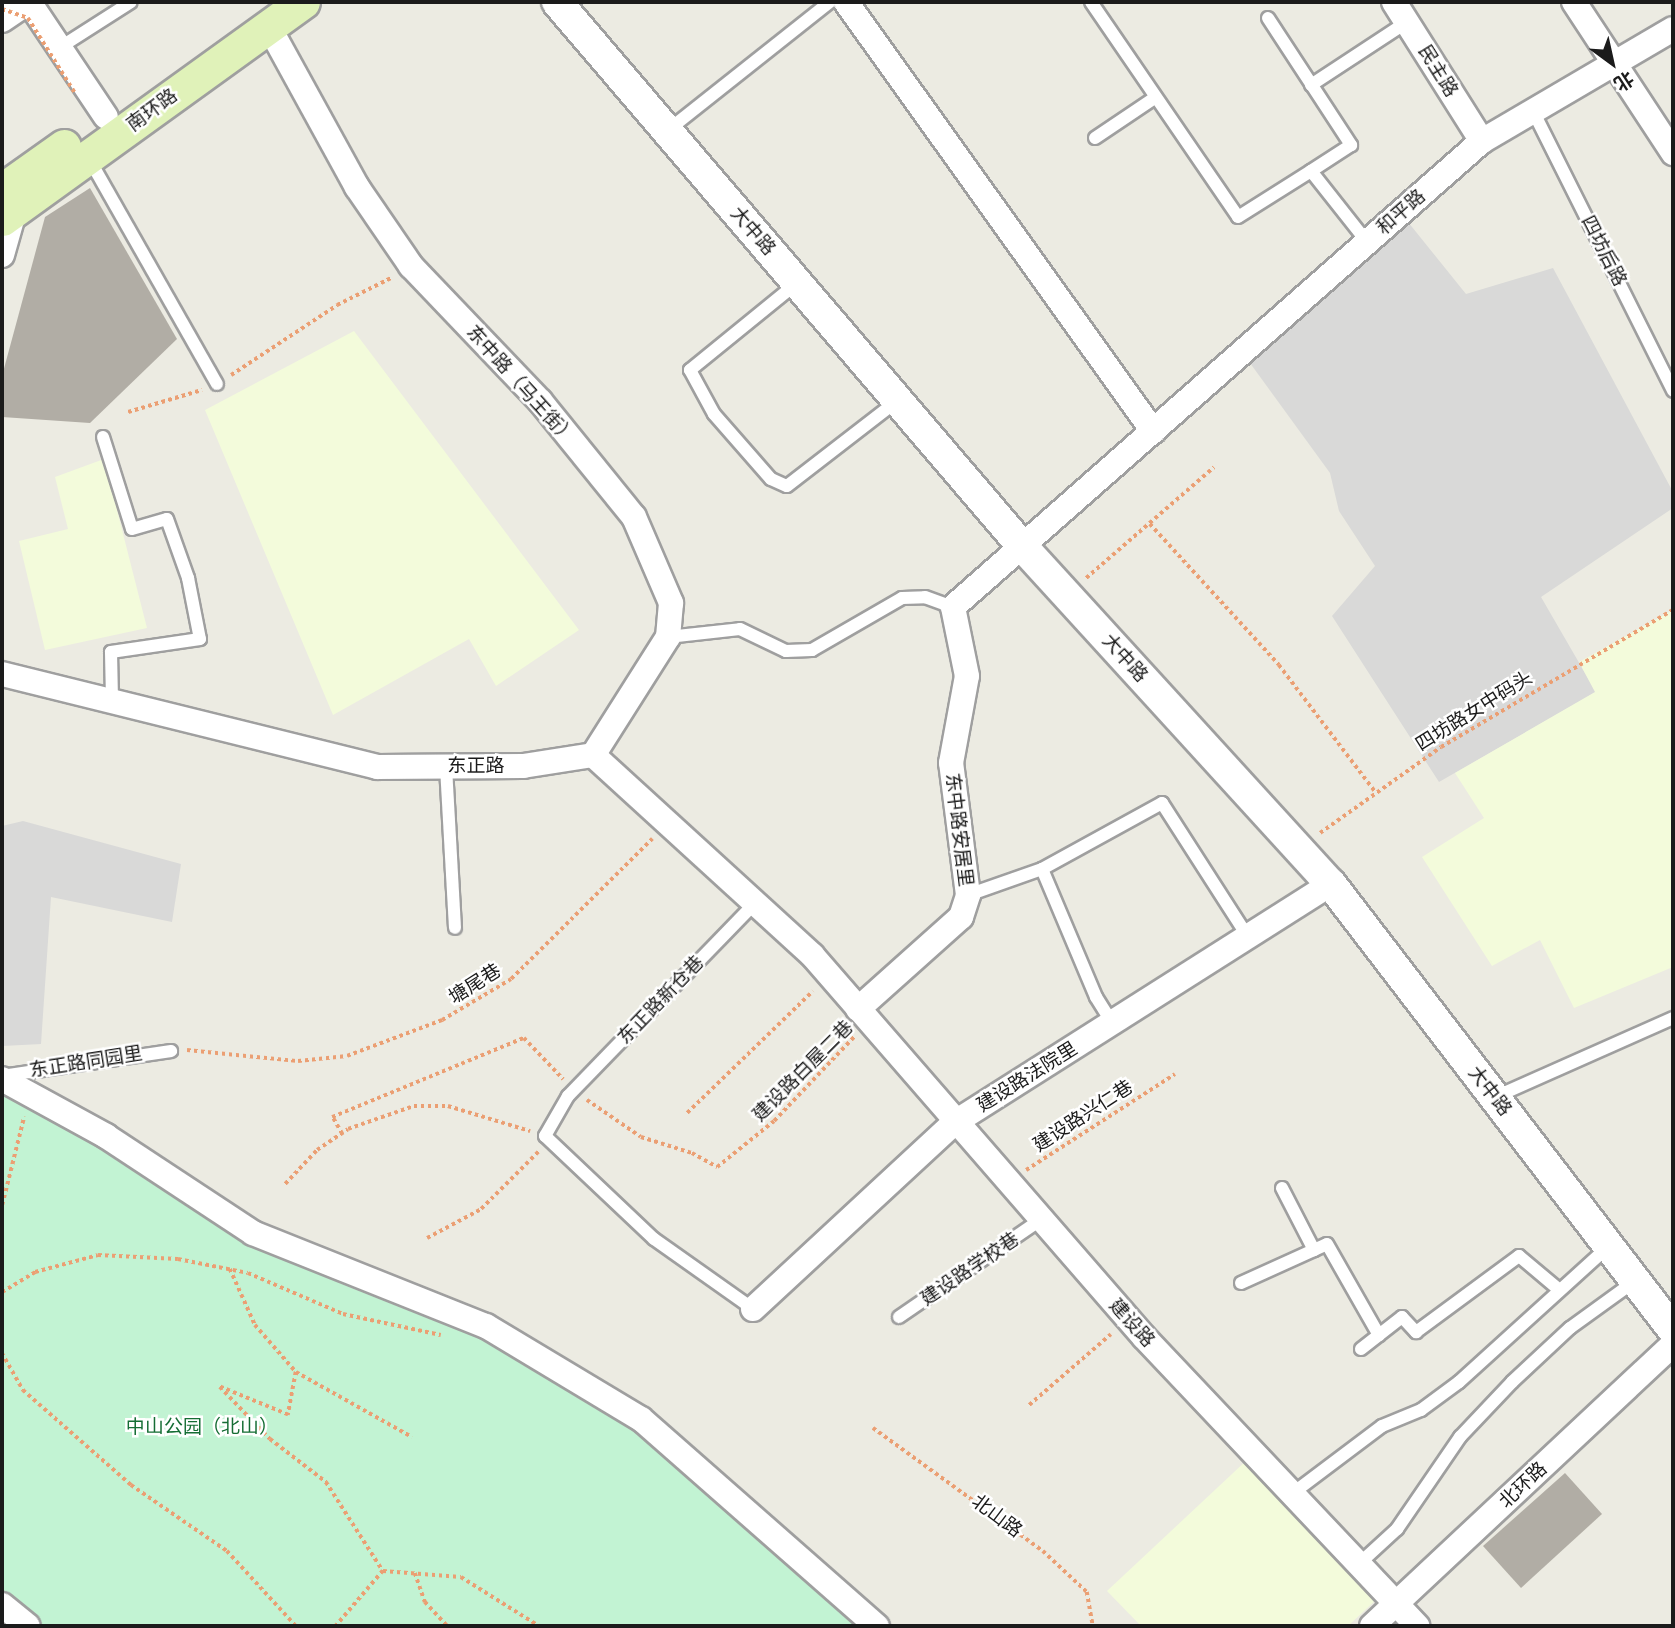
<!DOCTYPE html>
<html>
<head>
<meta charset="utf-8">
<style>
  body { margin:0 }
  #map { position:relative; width:1675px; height:1628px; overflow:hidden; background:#ecebe2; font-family:Poppins,"Noto Sans SC",sans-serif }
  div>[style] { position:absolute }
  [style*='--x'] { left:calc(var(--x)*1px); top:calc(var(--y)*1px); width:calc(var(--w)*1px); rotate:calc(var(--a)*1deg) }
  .residential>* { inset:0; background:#d9d9d8 }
  .education>* { inset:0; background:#f3fbdb }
  .park>* { inset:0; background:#c2f3d3 }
  .building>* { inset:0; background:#b1ada5 }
  .path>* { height:3.5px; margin-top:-1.75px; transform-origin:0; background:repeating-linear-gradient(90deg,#eb9f73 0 3.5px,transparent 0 7px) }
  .roads { filter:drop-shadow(2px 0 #9f9f9f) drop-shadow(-2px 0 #9f9f9f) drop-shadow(0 2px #9f9f9f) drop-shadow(0 -2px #9f9f9f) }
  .service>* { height:12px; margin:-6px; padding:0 6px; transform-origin:6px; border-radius:6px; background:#fff }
  .minor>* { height:24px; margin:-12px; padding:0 12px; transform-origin:12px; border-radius:12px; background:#fff }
  .tertiary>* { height:30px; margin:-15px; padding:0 15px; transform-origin:15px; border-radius:15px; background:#fff }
  .secondary>* { height:33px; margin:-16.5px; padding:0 16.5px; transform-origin:16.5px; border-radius:16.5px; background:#e0f2b9 }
  .path-bridge>* { height:3.5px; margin-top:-1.75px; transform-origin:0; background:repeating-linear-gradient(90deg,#eb9f73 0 3.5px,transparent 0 7px) }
  span { translate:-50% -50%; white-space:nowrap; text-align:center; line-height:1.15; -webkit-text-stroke:5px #fff; paint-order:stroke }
  .street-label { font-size:19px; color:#1b1b1b }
  .park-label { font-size:19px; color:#156d34 }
  .frame { position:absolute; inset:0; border:4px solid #1b1b1b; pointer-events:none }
  .north { position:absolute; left:1577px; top:28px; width:70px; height:70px; -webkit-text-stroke:5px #fff; paint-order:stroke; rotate:147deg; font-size:19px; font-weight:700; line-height:28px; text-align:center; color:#1b1b1b }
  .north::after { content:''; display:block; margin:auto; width:24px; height:32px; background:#1b1b1b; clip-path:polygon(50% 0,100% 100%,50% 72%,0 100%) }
</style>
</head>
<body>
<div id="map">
  <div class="residential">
    <i style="clip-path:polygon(1408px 222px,1466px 294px,1553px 268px,1673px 492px,1673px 508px,1541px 597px,1596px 692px,1439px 782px,1332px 616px,1375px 566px,1339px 511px,1330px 473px,1250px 363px)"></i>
    <i style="clip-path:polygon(23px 821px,181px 864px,172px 922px,51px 897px,41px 1044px,2px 1046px,2px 826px)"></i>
  </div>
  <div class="education">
    <i style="clip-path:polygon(354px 331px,579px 630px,496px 686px,469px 639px,333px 715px,205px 410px)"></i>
    <i style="clip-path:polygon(104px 459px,147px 628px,45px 650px,19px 541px,68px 529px,55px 477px)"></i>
    <i style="clip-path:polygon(1673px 610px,1673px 967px,1574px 1008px,1540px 940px,1492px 966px,1422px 857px,1484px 818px,1455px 773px,1595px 692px,1579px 662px)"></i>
    <i style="clip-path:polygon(1248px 1459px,1379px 1597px,1348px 1626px,1141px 1626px,1107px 1591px)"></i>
  </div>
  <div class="park">
    <i style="clip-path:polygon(2px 1079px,253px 1233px,486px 1326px,641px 1419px,881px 1626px,28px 1626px,2px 1605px)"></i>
  </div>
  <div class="building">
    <i style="clip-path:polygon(90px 188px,177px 339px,90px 423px,2px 417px,2px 376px,45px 217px)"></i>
    <i style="clip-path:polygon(1565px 1473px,1602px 1514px,1521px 1588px,1483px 1546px)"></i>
  </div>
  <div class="path">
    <i style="--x:231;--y:375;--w:127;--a:-33.4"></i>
    <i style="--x:337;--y:305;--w:60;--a:-26.6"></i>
    <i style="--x:128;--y:412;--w:77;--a:-16.6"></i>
    <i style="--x:1150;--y:524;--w:191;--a:47.5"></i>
    <i style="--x:1279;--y:665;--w:161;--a:52.8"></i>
    <i style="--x:1086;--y:578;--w:169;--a:-40.9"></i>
    <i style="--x:1320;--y:833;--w:148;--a:-35.4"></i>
    <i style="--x:1441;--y:747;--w:269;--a:-30.6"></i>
    <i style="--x:187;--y:1050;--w:112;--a:5.7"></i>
    <i style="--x:298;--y:1061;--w:49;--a:-5.8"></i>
    <i style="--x:347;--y:1056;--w:102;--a:-20.8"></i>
    <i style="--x:442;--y:1020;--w:80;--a:-30.7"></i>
    <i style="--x:511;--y:979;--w:199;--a:-44.8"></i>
    <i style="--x:587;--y:1100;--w:65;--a:34.4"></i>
    <i style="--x:641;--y:1137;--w:53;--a:17.4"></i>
    <i style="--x:692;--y:1153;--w:29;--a:29"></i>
    <i style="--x:717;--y:1167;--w:73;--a:-38.9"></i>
    <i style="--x:774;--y:1121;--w:117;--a:-46.4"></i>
    <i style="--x:687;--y:1113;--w:175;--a:-44.1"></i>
    <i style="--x:342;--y:1134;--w:20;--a:-120"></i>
    <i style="--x:332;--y:1117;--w:208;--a:-22.4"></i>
    <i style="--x:524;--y:1038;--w:57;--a:46.4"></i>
    <i style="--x:1026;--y:1170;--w:177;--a:-32.8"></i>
    <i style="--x:285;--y:1184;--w:47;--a:-46.7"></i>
    <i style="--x:317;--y:1150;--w:37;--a:-34"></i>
    <i style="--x:348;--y:1129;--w:70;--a:-19.2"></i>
    <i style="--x:414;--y:1106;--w:34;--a:0"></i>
    <i style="--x:448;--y:1106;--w:86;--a:17"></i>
    <i style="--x:2;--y:1205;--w:91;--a:-76"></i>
    <i style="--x:427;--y:1238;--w:61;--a:-28.2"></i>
    <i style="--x:481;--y:1209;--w:82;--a:-45"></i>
    <i style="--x:230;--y:1269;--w:61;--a:65.9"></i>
    <i style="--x:255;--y:1325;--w:62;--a:48.9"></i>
    <i style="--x:296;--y:1372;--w:44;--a:100.5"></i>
    <i style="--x:288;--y:1415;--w:74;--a:-157.6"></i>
    <i style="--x:220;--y:1387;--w:72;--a:46.1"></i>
    <i style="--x:270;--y:1439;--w:71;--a:37.5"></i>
    <i style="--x:326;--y:1482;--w:106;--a:57.4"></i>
    <i style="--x:383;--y:1571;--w:72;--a:130.5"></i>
    <i style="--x:2;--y:1292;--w:39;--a:-31"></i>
    <i style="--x:35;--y:1272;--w:65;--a:-15.1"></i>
    <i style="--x:98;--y:1255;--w:80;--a:2.9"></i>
    <i style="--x:178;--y:1259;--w:71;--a:11.3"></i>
    <i style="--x:248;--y:1273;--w:103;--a:23.3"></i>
    <i style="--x:343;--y:1314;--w:100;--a:12.1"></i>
    <i style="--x:2;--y:1353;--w:43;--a:60.4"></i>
    <i style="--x:23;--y:1390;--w:144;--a:41.3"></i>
    <i style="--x:131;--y:1485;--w:116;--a:34.5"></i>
    <i style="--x:227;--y:1551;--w:102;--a:47.4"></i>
    <i style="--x:296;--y:1372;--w:133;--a:29.3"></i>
    <i style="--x:1029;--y:1405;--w:108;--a:-40.9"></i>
    <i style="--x:873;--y:1428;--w:210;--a:35.9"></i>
    <i style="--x:1043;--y:1551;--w:60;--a:43"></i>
    <i style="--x:1087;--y:1592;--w:35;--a:80"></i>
    <i style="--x:383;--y:1571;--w:78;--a:4.4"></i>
    <i style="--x:461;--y:1577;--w:92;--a:32.1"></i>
    <i style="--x:415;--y:1573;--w:31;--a:71"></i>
    <i style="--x:425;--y:1602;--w:33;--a:47"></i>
  </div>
  <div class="roads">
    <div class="service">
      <i style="--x:1091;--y:2;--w:260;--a:55.6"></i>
      <i style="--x:1238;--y:217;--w:86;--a:-32.2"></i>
      <i style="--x:1311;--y:171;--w:90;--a:51.7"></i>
      <i style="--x:1268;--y:18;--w:152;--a:56.8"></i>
      <i style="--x:1351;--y:145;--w:48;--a:147"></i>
      <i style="--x:59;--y:48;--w:85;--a:-32.6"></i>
      <i style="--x:1311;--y:85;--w:115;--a:-33.3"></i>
      <i style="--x:1533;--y:111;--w:313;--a:63.4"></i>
      <i style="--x:667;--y:131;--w:208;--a:-38.4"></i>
      <i style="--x:1095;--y:138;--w:73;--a:-33.9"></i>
      <i style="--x:88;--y:157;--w:261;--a:60.4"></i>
      <i style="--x:797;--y:283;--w:138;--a:140.9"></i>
      <i style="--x:690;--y:370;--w:50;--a:61.4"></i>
      <i style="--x:714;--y:414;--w:86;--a:48.8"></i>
      <i style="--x:771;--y:479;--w:17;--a:24"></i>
      <i style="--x:787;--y:486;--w:139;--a:-37.7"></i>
      <i style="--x:103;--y:437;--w:96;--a:72.5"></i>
      <i style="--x:132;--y:529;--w:36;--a:-16"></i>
      <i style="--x:167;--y:519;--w:63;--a:70.4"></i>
      <i style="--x:188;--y:578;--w:62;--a:78.9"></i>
      <i style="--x:200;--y:639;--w:90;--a:171.7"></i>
      <i style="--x:111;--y:652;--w:49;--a:88.8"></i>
      <i style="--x:668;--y:637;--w:72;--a:-6.3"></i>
      <i style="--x:740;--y:629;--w:51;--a:25.6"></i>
      <i style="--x:786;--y:651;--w:26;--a:-2"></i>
      <i style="--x:812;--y:650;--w:104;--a:-30"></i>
      <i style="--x:902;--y:598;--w:23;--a:-2"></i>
      <i style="--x:925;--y:597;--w:30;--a:20"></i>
      <i style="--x:446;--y:767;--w:161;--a:86.8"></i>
      <i style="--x:1042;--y:869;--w:139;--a:67.1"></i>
      <i style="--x:1096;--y:997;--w:31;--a:58"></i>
      <i style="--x:968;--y:895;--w:78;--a:-19.4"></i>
      <i style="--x:1042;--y:869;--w:137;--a:-28.8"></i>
      <i style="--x:1162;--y:803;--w:159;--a:57.3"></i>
      <i style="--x:2;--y:1076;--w:171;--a:-8.4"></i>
      <i style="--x:1495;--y:1097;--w:195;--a:-23.9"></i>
      <i style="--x:1282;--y:1188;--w:70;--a:62.7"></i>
      <i style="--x:1241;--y:1283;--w:94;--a:-24.4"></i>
      <i style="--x:1327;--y:1244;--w:105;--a:60.3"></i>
      <i style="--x:753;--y:1309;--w:121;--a:-144.7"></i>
      <i style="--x:654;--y:1239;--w:150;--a:-136.6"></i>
      <i style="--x:545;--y:1136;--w:46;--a:-60.1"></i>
      <i style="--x:568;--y:1096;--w:267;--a:-45.9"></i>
      <i style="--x:899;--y:1317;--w:171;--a:-34.5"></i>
      <i style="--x:1361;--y:1349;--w:52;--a:-38"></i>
      <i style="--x:1402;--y:1317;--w:21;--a:47"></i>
      <i style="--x:1416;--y:1332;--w:128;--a:-36.4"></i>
      <i style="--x:1519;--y:1256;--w:50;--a:40.1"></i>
      <i style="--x:1293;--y:1493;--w:111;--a:-37"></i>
      <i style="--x:1382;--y:1426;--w:42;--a:-22.3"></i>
      <i style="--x:1421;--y:1410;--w:47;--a:-36.4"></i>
      <i style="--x:1459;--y:1382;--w:202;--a:-42.2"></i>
      <i style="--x:1361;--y:1562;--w:49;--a:-42.5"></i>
      <i style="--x:1397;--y:1529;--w:112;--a:-55.6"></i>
      <i style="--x:1460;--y:1437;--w:76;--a:-46.6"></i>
      <i style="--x:1512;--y:1382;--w:79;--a:-43"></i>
      <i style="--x:1570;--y:1328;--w:80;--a:-35.9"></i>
    </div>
    <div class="minor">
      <i style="--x:846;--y:2;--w:528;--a:54.41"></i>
      <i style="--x:1394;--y:2;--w:165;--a:57.7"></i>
      <i style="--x:1574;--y:2;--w:181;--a:56.7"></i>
      <i style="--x:2;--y:20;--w:32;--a:-34"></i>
      <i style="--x:29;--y:2;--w:138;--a:56.2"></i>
      <i style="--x:269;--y:27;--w:183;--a:61.2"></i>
      <i style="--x:357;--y:187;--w:96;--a:55.6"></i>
      <i style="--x:411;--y:266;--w:187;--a:46.3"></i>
      <i style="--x:540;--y:401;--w:149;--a:51"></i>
      <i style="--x:634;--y:517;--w:94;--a:66.7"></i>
      <i style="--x:671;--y:603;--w:34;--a:95"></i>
      <i style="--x:668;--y:637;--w:140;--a:122.4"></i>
      <i style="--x:2;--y:255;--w:48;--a:-74.2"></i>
      <i style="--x:2;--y:674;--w:386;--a:13.9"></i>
      <i style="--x:377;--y:767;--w:146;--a:-0.4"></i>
      <i style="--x:523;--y:766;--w:71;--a:-8.9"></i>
      <i style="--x:593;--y:755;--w:297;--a:42.4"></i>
      <i style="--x:812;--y:955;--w:506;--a:49.01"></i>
      <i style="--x:1144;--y:1337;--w:398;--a:46.6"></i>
      <i style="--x:858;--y:1009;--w:138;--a:-41.8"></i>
      <i style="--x:961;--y:917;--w:23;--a:-72"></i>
      <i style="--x:968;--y:895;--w:133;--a:-97.3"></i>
      <i style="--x:951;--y:763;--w:88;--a:-79.6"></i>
      <i style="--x:967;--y:676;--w:70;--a:-101.5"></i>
      <i style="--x:953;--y:607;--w:705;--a:-41.38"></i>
      <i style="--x:1482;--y:141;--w:221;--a:-30.4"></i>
      <i style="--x:2;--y:1079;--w:119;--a:28.7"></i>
      <i style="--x:106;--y:1136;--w:176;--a:33.4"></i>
      <i style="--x:253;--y:1233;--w:251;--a:21.8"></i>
      <i style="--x:486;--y:1326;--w:181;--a:31"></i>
      <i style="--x:641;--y:1419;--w:314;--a:41.3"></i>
      <i style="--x:753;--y:1309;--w:274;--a:-42.8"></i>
      <i style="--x:954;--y:1123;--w:446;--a:-32.4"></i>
      <i style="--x:2;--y:1605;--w:33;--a:39"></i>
      <i style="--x:1372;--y:1626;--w:412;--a:-43.1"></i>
    </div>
    <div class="tertiary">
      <i style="--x:557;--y:2;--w:716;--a:49.48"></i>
      <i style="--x:1022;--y:546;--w:458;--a:47.6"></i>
      <i style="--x:1331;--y:884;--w:562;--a:52.52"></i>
    </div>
    <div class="secondary">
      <i style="--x:2;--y:190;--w:76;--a:-35.4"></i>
      <i style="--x:2;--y:219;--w:371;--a:-35.8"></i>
    </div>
  </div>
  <div class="path-bridge">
    <i style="--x:2;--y:9;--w:28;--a:19"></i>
    <i style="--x:28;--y:18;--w:89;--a:57.9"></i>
  </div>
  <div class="street-label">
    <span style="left:1438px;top:71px;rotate:58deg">民主路</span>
    <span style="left:152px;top:110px;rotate:-36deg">南环路</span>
    <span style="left:1401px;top:212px;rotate:-41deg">和平路</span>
    <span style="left:753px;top:231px;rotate:49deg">大中路</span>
    <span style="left:1604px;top:251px;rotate:63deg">四坊后路</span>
    <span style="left:521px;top:385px;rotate:48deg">东中路（马王街）</span>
    <span style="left:1125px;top:658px;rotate:48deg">大中路</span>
    <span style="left:1474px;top:711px;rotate:-32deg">四坊路女中码头</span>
    <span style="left:476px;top:766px">东正路</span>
    <span style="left:959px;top:830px;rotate:83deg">东中路安居里</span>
    <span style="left:475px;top:984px;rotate:-32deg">塘尾巷</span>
    <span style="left:661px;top:1000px;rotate:-46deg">东正路新仓巷</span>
    <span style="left:86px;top:1062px;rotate:-9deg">东正路同园里</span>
    <span style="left:803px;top:1071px;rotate:-45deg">建设路白屋二巷</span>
    <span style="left:1027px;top:1077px;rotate:-32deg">建设路法院里</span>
    <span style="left:1490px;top:1091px;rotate:52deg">大中路</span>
    <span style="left:1083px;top:1116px;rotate:-33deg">建设路兴仁巷</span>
    <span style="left:970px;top:1269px;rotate:-34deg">建设路学校巷</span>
    <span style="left:1132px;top:1323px;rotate:48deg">建设路</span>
    <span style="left:1523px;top:1485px;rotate:-43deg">北环路</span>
    <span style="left:997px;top:1516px;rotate:37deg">北山路</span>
  </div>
  <div class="park-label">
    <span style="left:202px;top:1427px">中山公园（北山）</span>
  </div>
  <div class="frame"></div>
  <div class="north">北</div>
</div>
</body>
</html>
